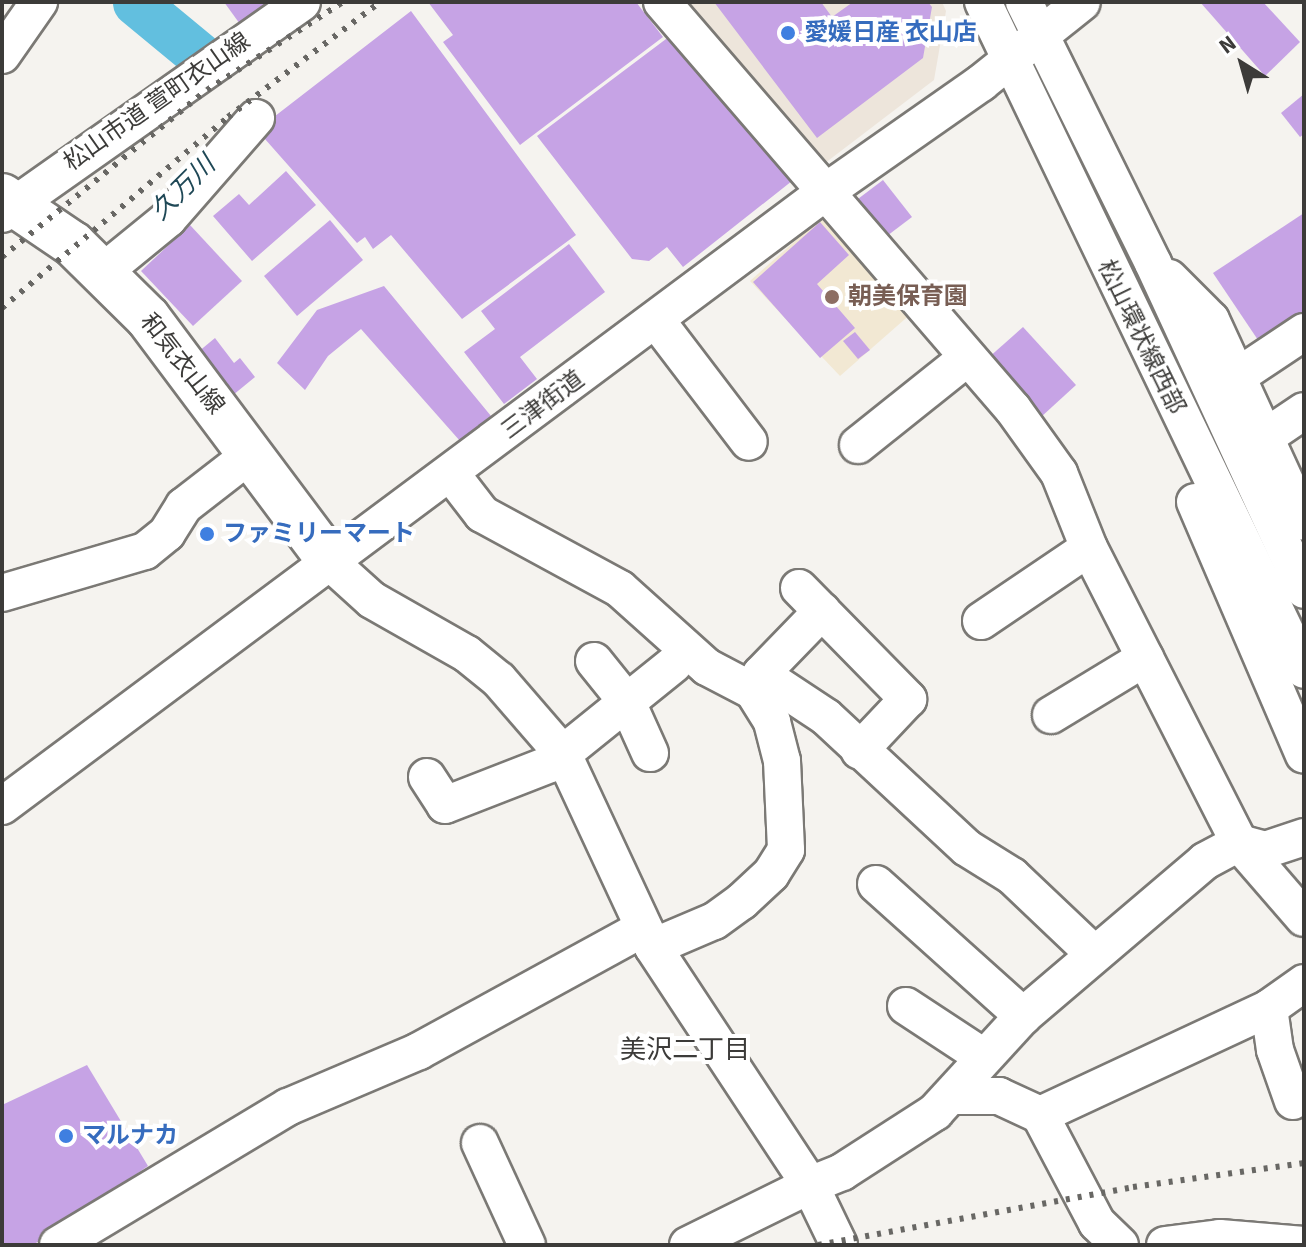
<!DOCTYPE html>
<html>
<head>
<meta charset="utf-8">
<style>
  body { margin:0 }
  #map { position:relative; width:1306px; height:1247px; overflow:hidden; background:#f5f3ef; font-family:"Source Sans 3","Noto Sans JP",sans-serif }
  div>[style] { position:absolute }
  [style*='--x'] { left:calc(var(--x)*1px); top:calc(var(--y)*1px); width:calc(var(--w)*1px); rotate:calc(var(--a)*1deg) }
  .built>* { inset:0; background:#ede5db }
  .education>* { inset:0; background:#f2e8d3 }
  .river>* { height:46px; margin:-23px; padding:0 23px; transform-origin:23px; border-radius:23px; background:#62bfdf }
  .building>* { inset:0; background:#c6a3e5 }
  .roads { filter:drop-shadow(2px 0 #7b7975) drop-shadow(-2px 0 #7b7975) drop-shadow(0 2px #7b7975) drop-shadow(0 -2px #7b7975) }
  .minor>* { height:36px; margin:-18px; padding:0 18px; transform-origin:18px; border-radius:18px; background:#fff }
  .major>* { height:44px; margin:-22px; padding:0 22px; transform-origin:22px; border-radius:22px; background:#fff }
  .rail>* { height:6px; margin-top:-3px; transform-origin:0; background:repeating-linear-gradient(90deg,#686764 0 4px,transparent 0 12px) }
  .dots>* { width:22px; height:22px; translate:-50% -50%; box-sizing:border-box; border:4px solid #fff; border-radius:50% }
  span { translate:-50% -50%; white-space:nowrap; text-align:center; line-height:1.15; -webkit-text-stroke:8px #fff; paint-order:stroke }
  .shop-label { font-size:24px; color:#366cbe; font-weight:700 }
  .left { translate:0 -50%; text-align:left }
  .street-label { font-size:24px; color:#3c3b39 }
  .education-label { font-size:24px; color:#785e54; font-weight:700 }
  .water-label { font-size:26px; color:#1f4856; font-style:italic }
  .neighbourhood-label { font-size:26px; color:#3c3b39 }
  .frame { position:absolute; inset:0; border:4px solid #3c3b39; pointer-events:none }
  .north { position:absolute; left:1202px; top:24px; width:80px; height:80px; -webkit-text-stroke:6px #fff; paint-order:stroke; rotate:323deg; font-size:22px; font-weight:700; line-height:32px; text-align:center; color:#3c3b39 }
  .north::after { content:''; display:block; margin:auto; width:28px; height:36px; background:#3c3b39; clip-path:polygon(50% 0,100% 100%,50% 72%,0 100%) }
</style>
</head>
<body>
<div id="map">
  <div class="built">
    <i style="clip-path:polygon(671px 2px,942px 2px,946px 11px,934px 80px,812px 173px)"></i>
  </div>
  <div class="education">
    <i style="clip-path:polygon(822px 217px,913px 312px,840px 376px,750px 281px)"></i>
  </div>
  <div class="river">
    <i style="--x:136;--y:3;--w:82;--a:39.5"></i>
  </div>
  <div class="building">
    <i style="clip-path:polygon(224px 2px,282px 2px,245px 31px)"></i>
    <i style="clip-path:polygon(428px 2px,636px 2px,663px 37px,520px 145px,443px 42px,453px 35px)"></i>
    <i style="clip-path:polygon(714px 2px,821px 2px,832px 17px,853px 2px,928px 2px,932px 7px,923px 58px,817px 138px)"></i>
    <i style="clip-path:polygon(1200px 2px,1263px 2px,1300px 42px,1265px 76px)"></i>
    <i style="clip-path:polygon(411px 11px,576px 235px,462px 319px,391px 235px,373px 249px,365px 237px,357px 243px,257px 130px)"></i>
    <i style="clip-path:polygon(674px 33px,797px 177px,683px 267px,667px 247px,649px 261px,632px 259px,537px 136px)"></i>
    <i style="clip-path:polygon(1304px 94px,1304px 134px,1300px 137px,1281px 113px)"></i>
    <i style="clip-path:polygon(286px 171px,316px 205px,252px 261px,213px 216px,239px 194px,249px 205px)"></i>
    <i style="clip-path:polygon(883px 180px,912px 217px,879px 242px,850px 205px)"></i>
    <i style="clip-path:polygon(1304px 213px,1304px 313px,1260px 343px,1213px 273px)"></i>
    <i style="clip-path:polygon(330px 220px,363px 260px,297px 316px,264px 276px)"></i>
    <i style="clip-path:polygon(820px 222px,849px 255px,817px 284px,855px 328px,820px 358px,753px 282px)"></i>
    <i style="clip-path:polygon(190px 225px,242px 281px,193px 326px,141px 271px)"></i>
    <i style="clip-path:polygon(569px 244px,605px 292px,520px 357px,537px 379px,504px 404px,464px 352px,495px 329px,481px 311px)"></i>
    <i style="clip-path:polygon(384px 286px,491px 416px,460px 441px,361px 329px,328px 356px,305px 390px,277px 363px,317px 310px)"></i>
    <i style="clip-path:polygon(1023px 327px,1076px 385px,1041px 417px,987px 359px)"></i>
    <i style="clip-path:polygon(855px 332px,870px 350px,858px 359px,843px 341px)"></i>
    <i style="clip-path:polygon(215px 338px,234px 363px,240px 358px,255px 377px,227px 400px,192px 357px)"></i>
    <i style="clip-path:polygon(87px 1065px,148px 1166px,33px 1245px,2px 1245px,2px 1105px)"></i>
  </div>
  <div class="roads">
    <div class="minor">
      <i style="--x:662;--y:2;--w:537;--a:49.23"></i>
      <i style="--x:1013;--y:409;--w:79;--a:54.3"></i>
      <i style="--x:1059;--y:473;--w:81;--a:68.2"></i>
      <i style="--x:1089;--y:548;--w:331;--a:63"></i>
      <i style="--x:1239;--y:843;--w:99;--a:49.1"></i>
      <i style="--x:983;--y:2;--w:741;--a:64.33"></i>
      <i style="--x:1024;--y:2;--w:291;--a:63.7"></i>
      <i style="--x:1153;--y:263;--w:360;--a:65.2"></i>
      <i style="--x:2;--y:55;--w:65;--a:-55.1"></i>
      <i style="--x:2;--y:214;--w:367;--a:-35.2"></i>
      <i style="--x:103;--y:272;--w:84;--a:-39.2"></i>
      <i style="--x:168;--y:219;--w:134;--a:-48.9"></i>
      <i style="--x:1169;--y:278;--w:59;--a:45"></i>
      <i style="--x:1211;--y:320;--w:222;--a:65.3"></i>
      <i style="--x:656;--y:320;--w:153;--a:52.7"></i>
      <i style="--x:1235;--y:378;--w:83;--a:-33.7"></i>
      <i style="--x:1264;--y:438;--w:48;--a:-34"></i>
      <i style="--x:858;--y:445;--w:139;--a:-38.6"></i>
      <i style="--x:452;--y:475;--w:49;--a:52.4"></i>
      <i style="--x:482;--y:514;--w:157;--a:28.5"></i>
      <i style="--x:620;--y:589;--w:117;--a:41.9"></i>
      <i style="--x:707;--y:667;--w:52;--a:27.6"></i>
      <i style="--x:753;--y:691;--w:36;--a:58"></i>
      <i style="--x:772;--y:722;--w:40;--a:75.6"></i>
      <i style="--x:782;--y:761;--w:89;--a:87.4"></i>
      <i style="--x:786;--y:850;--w:28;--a:122"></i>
      <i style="--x:771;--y:874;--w:40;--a:137"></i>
      <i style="--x:742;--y:901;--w:34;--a:144"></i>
      <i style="--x:714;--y:921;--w:66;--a:156.9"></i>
      <i style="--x:1195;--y:502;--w:275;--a:66.7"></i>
      <i style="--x:331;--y:563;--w:55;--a:42.1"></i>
      <i style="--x:372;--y:600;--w:109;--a:29.6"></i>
      <i style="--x:467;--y:654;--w:41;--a:39.1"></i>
      <i style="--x:499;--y:680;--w:98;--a:49.1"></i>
      <i style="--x:563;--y:754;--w:213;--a:65"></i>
      <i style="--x:653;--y:947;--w:285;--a:56.6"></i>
      <i style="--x:810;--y:1185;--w:136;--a:153.8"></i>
      <i style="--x:799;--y:588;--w:156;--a:45.5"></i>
      <i style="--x:908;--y:699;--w:71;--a:133.3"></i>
      <i style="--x:2;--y:593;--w:149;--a:-16.4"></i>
      <i style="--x:145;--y:551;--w:28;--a:-39"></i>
      <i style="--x:167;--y:533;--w:32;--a:-58"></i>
      <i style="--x:184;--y:506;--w:85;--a:-37.8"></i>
      <i style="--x:822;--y:611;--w:88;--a:134.1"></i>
      <i style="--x:761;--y:674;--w:78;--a:33.5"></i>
      <i style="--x:826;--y:717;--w:192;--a:42.9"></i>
      <i style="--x:967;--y:848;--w:53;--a:31.9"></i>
      <i style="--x:1012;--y:876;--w:112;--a:43.5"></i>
      <i style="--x:981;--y:621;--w:130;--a:-34.1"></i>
      <i style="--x:594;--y:661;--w:53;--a:51.2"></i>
      <i style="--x:627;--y:702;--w:56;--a:65.7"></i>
      <i style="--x:1051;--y:715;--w:110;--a:-31.2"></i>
      <i style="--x:427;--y:777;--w:33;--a:57"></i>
      <i style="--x:445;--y:805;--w:113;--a:-21.3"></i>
      <i style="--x:550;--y:764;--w:159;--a:-38.9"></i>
      <i style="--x:2;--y:806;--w:1025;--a:-36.71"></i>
      <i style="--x:824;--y:193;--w:192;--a:-35"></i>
      <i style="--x:981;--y:83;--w:129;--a:-38.7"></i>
      <i style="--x:876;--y:884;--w:198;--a:41.9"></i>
      <i style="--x:906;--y:1006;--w:91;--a:33.3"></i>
      <i style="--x:1269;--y:1008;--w:42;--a:81.9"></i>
      <i style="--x:1275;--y:1050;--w:54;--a:70.6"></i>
      <i style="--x:952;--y:1096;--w:47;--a:0"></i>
      <i style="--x:999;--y:1096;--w:45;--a:24.9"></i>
      <i style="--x:1040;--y:1115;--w:122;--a:62.2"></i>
      <i style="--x:1097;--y:1223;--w:32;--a:44"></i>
      <i style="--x:1040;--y:1115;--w:253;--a:-25"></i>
      <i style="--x:1269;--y:1008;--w:43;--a:-35.5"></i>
      <i style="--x:480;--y:1143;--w:112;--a:65.3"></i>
      <i style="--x:58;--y:1245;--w:268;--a:-31"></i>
      <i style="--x:288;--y:1107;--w:142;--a:-23.1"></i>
      <i style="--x:419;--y:1051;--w:256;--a:-28.7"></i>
      <i style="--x:839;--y:1245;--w:67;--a:-115.8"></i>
      <i style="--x:810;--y:1185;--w:35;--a:-22"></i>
      <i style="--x:842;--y:1172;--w:111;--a:-32.8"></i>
      <i style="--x:935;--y:1112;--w:130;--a:-47.5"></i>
      <i style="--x:1023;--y:1016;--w:239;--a:-40.4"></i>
      <i style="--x:1205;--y:861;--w:38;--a:-28"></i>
      <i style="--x:1239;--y:843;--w:27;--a:15"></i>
      <i style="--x:1265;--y:850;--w:41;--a:-18.4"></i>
      <i style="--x:1165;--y:1245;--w:55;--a:-7.3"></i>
      <i style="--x:1220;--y:1238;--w:84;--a:4.8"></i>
    </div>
    <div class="major">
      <i style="--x:2;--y:196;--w:86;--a:34.1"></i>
      <i style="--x:73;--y:244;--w:105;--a:44.6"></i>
      <i style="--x:148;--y:318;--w:306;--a:53.2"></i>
    </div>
  </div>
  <div class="rail">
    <i style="--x:2;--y:257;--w:264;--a:-39.2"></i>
    <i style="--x:207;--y:90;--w:162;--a:-32.9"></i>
    <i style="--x:2;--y:308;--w:296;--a:-40.2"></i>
    <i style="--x:228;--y:117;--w:191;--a:-37.1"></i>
    <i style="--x:818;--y:1245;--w:320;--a:-10.4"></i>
    <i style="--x:1133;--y:1187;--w:173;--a:-8"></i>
  </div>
  <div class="dots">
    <i style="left:788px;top:33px;background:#3f7fe0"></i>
    <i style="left:832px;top:297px;background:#8d6e63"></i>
    <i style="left:207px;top:534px;background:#3f7fe0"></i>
    <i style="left:66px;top:1136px;background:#3f7fe0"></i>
  </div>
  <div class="shop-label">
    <span class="left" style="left:804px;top:33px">愛媛日産 衣山店</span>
    <span class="left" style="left:223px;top:534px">ファミリーマート</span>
    <span class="left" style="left:82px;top:1136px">マルナカ</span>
  </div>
  <div class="street-label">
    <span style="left:157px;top:102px;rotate:-35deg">松山市道 萱町衣山線</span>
    <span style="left:1141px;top:337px;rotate:64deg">松山環状線西部</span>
    <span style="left:182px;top:364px;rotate:52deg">和気衣山線</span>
    <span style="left:543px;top:405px;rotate:-37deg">三津街道</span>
  </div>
  <div class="education-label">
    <span class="left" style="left:848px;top:297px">朝美保育園</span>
  </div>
  <div class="water-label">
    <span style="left:183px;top:188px;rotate:-45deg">久万川</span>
  </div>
  <div class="neighbourhood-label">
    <span style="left:685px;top:1050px">美沢二丁目</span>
  </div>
  <div class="frame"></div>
  <div class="north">N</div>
</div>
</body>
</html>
